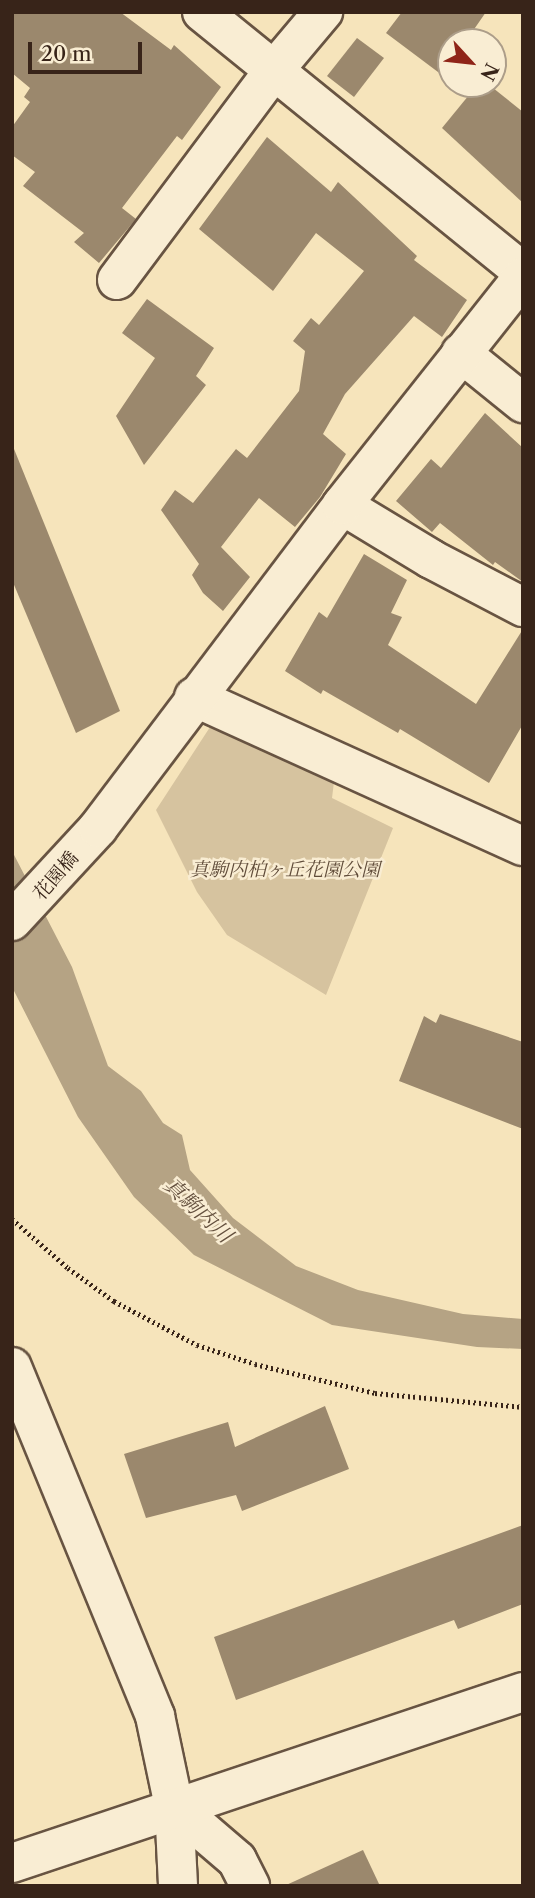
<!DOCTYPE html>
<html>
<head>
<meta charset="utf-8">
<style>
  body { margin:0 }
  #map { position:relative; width:535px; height:1898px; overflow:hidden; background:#f6e4bb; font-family:"Libre Caslon Text","Noto Serif JP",serif }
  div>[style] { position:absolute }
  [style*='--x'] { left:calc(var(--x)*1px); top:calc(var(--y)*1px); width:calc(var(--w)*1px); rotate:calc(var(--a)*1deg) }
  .green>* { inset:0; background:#d6c39f }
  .water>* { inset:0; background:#b5a384 }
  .building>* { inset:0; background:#9b886d }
  .path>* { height:4.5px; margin-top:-2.25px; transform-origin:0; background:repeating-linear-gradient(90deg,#382419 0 2px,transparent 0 5.5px) }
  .roads { filter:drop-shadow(2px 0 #685442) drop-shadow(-2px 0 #685442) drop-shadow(0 2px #685442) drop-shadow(0 -2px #685442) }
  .minor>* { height:38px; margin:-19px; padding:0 19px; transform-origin:19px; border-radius:19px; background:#f9edd3 }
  span { translate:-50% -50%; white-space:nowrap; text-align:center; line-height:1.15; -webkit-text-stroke:5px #f9edd3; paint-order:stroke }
  .park-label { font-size:19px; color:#604c3a; font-style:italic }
  .street-label { font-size:19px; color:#382419 }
  .water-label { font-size:21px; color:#64503e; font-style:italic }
  .frame { position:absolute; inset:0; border:14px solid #382419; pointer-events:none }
  .north { position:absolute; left:437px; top:28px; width:70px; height:70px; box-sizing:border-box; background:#f9edd3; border:2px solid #ac9d89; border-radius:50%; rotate:117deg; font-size:19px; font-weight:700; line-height:28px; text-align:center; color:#382419 }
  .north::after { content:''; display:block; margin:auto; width:24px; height:32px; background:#8f2418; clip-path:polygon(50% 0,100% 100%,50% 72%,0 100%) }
  .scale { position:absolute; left:28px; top:42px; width:114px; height:32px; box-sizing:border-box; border:4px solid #382419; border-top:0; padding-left:9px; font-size:21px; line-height:24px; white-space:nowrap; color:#382419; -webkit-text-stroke:5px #f9edd3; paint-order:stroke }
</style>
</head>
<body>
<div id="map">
  <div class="green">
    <i style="clip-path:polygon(212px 724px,334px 782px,332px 798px,393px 828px,326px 995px,227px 935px,197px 892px,156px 810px)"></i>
  </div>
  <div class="water">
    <i style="clip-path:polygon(12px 851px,72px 967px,108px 1066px,141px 1091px,163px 1123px,182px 1135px,190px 1170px,233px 1218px,296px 1266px,358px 1290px,463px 1314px,523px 1319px,523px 1349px,477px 1347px,332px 1325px,194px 1255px,134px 1197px,78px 1117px,12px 987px)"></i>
  </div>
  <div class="building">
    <i style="clip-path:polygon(12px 12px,120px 12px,171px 50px,174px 45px,221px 87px,182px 140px,177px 136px,122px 208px,136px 219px,99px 263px,74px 242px,84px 233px,23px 186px,35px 172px,12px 155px,12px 127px,30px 102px,24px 97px,30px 88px,12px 73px)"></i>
    <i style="clip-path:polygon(402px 12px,486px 12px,468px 38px,470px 42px,451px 42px,451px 64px,442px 75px,386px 33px)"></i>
    <i style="clip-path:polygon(357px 38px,384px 58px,354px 97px,327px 76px)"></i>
    <i style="clip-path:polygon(478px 84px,488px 84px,523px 112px,523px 203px,442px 128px)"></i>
    <i style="clip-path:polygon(267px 137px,331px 192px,338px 182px,417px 256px,414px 260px,467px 300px,442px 337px,414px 316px,345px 394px,323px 434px,346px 454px,320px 497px,295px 527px,259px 498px,221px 547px,250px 577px,223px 611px,203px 593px,192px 575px,199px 564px,161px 510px,175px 490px,193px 503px,236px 449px,247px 458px,299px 391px,305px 351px,293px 341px,311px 318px,319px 325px,364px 271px,316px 233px,273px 291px,199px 229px)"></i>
    <i style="clip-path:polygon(147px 299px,214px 348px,196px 376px,206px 385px,144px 465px,116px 416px,155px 358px,122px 333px)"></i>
    <i style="clip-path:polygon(485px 413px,523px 448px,523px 582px,495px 562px,493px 565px,440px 523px,432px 532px,396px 501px,431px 459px,441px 468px)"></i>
    <i style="clip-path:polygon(12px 444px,120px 711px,76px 733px,12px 580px)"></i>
    <i style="clip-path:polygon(364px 554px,407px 580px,391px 613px,402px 617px,388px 645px,476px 704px,523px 629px,523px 724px,489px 783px,400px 729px,398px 733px,323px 690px,321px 694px,285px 671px,319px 612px,327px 618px)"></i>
    <i style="clip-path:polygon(440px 1014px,523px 1042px,523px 1129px,399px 1081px,424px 1016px,436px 1023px)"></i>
    <i style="clip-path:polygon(325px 1406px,349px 1469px,242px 1511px,236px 1495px,146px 1518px,124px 1454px,228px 1422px,235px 1447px)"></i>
    <i style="clip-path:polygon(523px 1525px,523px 1604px,458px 1629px,454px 1620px,236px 1700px,214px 1637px)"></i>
    <i style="clip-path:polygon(363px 1850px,380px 1886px,284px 1886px)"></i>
  </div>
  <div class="path">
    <i style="--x:12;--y:1219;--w:74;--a:41.2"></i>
    <i style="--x:68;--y:1268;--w:57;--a:35.7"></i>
    <i style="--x:114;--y:1301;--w:94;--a:27.9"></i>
    <i style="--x:197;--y:1345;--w:61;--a:18.1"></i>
    <i style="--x:255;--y:1364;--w:123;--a:13.6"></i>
    <i style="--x:375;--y:1393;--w:149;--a:5.4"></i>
  </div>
  <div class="roads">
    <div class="minor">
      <i style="--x:202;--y:12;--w:413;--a:39"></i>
      <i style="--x:117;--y:280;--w:264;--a:-53.2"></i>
      <i style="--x:275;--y:69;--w:75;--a:-49.9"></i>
      <i style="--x:461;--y:353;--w:80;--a:38.9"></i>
      <i style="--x:342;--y:505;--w:104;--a:31.2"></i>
      <i style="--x:431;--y:559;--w:104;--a:27.6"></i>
      <i style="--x:194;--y:697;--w:361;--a:24.4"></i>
      <i style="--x:12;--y:921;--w:127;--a:-47.2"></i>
      <i style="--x:98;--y:828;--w:405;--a:-52.9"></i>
      <i style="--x:342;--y:505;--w:291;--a:-51.6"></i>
      <i style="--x:12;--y:1367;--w:377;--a:67.7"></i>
      <i style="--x:155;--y:1716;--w:92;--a:78.1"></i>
      <i style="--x:174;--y:1806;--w:80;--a:87.1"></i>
      <i style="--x:174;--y:1806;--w:83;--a:40.6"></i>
      <i style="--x:237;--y:1860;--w:29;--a:63"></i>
      <i style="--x:12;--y:1863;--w:539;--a:-18.5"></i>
    </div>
  </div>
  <div class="park-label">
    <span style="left:285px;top:870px">真駒内柏ヶ丘花園公園</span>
  </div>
  <div class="street-label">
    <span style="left:56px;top:876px;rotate:-49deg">花園橋</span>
  </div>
  <div class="water-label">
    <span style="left:198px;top:1210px;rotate:43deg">真駒内川</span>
  </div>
  <div class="frame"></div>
  <div class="north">N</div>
  <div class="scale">20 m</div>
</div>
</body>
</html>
